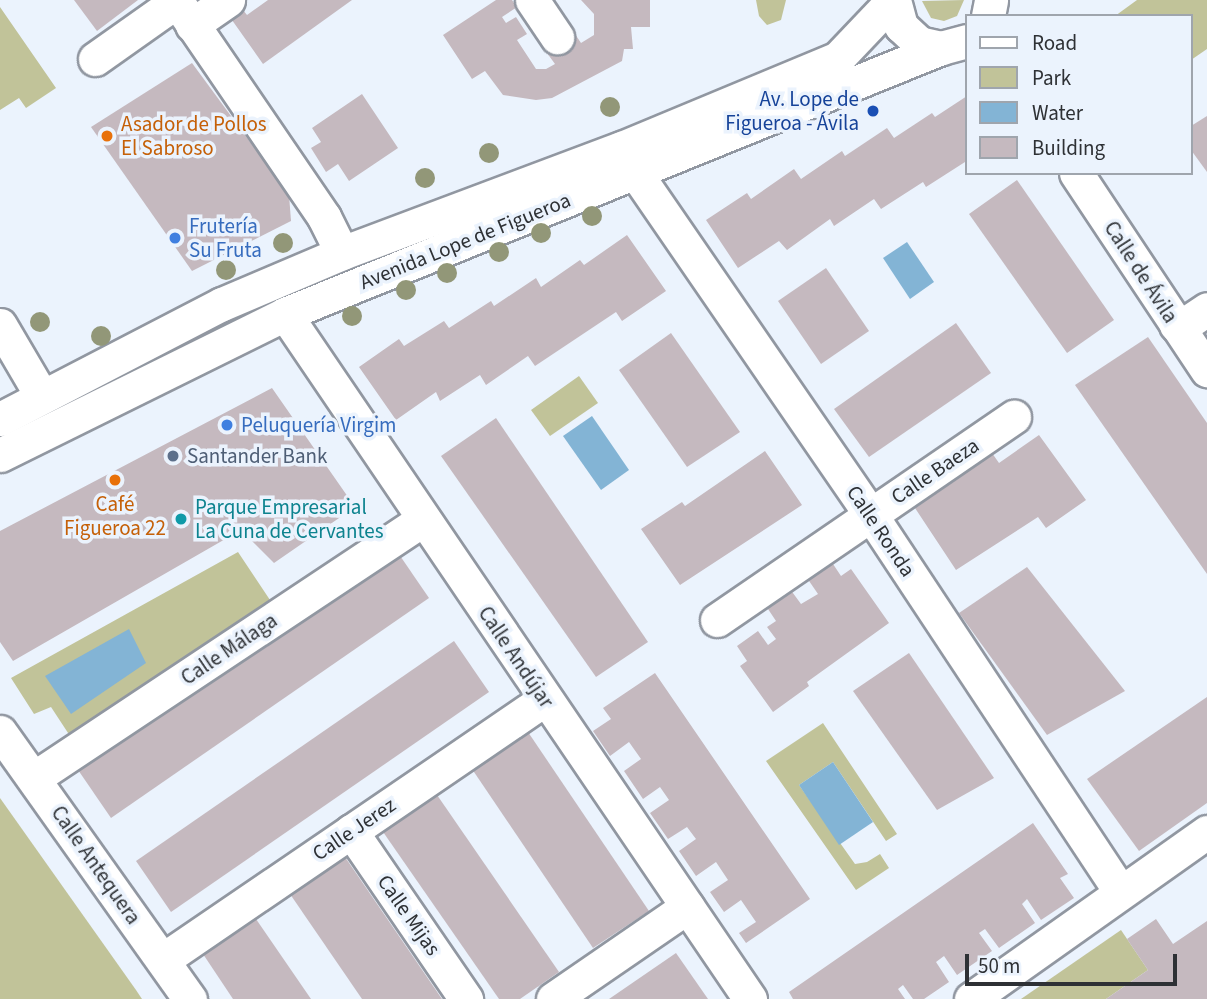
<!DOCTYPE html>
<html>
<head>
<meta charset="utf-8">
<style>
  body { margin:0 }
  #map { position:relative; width:1207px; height:999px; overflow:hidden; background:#ebf3fd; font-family:"Source Sans 3",sans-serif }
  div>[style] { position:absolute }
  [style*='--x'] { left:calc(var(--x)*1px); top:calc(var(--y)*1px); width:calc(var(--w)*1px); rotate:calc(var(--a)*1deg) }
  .green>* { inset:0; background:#c1c399 }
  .water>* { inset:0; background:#83b4d5 }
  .building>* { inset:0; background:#c5b9bf }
  .roads { filter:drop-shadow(2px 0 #9197a1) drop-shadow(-2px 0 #9197a1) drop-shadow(0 2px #9197a1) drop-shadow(0 -2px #9197a1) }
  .minor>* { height:33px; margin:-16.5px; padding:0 16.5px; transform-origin:16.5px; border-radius:16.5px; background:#fff }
  .trees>* { width:20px; height:20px; margin:-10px; border-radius:50%; background:#929778 }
  .dots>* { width:19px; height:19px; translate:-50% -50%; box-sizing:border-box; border:4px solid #ebf3fd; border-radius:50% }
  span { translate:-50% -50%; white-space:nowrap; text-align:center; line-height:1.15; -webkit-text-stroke:7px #ebf3fd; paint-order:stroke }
  .transit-label { font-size:21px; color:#164399 }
  .right { translate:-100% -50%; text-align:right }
  .food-label { font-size:21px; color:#c56008 }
  .left { translate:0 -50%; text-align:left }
  .shop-label { font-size:21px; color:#366cbe }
  .street-label { font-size:21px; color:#2e3135 }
  .service-label { font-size:21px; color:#4e5e75 }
  .culture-label { font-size:21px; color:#0d838f }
  .legend { position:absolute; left:965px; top:14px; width:228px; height:161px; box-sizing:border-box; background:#ebf3fd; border:2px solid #9fa5ad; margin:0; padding:9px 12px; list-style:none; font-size:21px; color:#2e3135 }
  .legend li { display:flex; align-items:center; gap:14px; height:35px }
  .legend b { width:35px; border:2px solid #9fa5ad }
  .scale { position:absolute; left:965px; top:954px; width:212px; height:32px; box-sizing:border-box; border:4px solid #2e3135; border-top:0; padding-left:9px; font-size:21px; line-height:24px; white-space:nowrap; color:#2e3135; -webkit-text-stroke:5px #ebf3fd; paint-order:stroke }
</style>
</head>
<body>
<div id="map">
  <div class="green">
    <i style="clip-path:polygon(756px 0,786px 0,781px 20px,767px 25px,759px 16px)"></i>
    <i style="clip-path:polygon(964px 0,957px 16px,944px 21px,931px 18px,922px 1px)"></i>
    <i style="clip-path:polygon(1137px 0,1207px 0,1207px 49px,1191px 60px,1191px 16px,1115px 16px)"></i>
    <i style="clip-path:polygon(0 7px,56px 88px,26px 108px,19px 98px,0 110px)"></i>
    <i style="clip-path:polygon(579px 376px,598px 403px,550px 436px,531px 410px)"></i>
    <i style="clip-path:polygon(238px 552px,272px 603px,72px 739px,51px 707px,34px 714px,11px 678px)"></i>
    <i style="clip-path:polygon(823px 723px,897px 834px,886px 841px,833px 762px,799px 785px,855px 864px,867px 862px,880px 854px,889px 868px,856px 890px,766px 761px)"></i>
    <i style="clip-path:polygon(0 798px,136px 990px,142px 999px,0 999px)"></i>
    <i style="clip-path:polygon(1121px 930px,1148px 970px,1106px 999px,1021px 999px)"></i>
  </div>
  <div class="water">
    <i style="clip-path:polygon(907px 242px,934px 282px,910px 299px,883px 258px)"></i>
    <i style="clip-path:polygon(592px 416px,629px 470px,601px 490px,563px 436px)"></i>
    <i style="clip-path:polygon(129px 629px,146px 663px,71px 714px,45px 676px)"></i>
    <i style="clip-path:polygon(833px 762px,873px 822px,839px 845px,799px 785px)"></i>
  </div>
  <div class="building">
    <i style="clip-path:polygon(74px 0,138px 0,97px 31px)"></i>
    <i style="clip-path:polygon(268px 0,352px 0,263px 64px,227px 13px,239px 5px,247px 15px)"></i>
    <i style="clip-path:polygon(496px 0,512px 0,517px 7px,502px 17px,506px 23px,516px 17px,527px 34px,517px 40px,536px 69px,546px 69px,555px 64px,547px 53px,575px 34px,581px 43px,594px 35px,594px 14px,581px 0,650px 0,650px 27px,631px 27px,633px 49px,624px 49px,622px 61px,552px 98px,536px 100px,503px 95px,485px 71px,472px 79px,443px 35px)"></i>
    <i style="clip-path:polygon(192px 63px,289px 195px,291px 221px,192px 271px,91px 127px)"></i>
    <i style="clip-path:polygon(362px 94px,398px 148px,349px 181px,338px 164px,326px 172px,311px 148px,321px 142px,312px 128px)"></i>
    <i style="clip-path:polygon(967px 96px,967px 166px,965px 162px,926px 187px,923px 182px,881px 209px,874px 199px,834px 226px,830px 219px,787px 250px,779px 241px,738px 268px,706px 220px,747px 193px,751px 199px,794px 169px,801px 179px,842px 151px,845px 156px,887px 128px,894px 138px,932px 113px,935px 117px)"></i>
    <i style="clip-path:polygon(1207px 116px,1207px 172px,1191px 150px,1191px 126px)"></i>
    <i style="clip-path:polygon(1017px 180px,1114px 320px,1067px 353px,969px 214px)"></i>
    <i style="clip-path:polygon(627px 235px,666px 291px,622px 321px,616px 312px,535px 366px,528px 356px,486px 385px,480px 375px,440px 401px,436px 392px,396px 420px,359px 367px,399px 339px,404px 346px,444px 321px,449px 328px,491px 301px,494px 306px,536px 278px,541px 287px,580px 260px,584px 265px)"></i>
    <i style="clip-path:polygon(826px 268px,869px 331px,821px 364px,778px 301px)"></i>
    <i style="clip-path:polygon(956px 323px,991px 373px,869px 457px,834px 409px)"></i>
    <i style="clip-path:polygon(671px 333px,740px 432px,687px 467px,619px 370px)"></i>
    <i style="clip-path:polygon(1148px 337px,1207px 423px,1207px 574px,1075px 385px)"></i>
    <i style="clip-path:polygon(272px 388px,355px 507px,274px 563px,241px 530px,13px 661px,0 642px,0 531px)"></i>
    <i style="clip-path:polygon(496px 418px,648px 642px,596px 677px,441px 456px)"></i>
    <i style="clip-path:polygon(1039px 435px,1086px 500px,1046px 528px,1038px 517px,956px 570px,913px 505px,992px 453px,999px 463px)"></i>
    <i style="clip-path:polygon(765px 451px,802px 505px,680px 585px,641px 529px,682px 502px,685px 506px)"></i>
    <i style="clip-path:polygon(394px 547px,429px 598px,111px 818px,76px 767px)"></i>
    <i style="clip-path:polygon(831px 561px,841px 576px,851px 569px,889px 623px,807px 682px,809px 686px,773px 712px,740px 666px,747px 661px,737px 646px,758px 631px,768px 645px,776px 639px,767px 627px,776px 621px,766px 606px,790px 589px,801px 604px,818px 594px,807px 578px)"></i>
    <i style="clip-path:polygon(1027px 567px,1125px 691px,1047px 735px,959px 613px)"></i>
    <i style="clip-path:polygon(454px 641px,489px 692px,171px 912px,136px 861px)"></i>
    <i style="clip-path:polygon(909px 653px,994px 778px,937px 810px,853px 691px)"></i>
    <i style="clip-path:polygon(655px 673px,810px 899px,746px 943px,739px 933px,756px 922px,741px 900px,724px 912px,710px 892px,728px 880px,716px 862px,696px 876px,679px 851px,696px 839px,687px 827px,668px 839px,650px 813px,669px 800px,660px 787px,643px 799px,624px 771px,641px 759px,629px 742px,610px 756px,593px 731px,611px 719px,603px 708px)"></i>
    <i style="clip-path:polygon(1207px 697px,1207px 803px,1139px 851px,1087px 779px)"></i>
    <i style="clip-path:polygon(528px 732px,649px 911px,593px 948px,472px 769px)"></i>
    <i style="clip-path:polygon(435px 792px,559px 972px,520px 999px,499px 999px,381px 829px)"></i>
    <i style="clip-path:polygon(1033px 823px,1068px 874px,1060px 878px,1074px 898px,1041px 920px,1027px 899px,1022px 904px,1035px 923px,999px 948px,985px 929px,979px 933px,992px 951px,957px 975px,944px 956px,936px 962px,949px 982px,924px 999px,913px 999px,903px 985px,898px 989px,905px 999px,793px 999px,789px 992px)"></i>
    <i style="clip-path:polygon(345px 857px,442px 999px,362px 999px,290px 894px)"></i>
    <i style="clip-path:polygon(256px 919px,311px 999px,233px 999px,203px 954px)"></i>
    <i style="clip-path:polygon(1156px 919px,1173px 944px,1207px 921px,1207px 999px,1106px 999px,1148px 970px,1127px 939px)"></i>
    <i style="clip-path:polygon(676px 953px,708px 999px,609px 999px)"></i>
  </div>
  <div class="roads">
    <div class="minor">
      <i style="--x:176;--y:0;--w:263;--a:55.7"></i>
      <i style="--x:324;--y:217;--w:40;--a:63.4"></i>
      <i style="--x:532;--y:0;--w:45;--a:56"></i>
      <i style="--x:894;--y:0;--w:27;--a:75"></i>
      <i style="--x:901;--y:26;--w:25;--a:43"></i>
      <i style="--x:919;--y:43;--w:23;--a:13"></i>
      <i style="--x:941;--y:48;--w:27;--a:-15"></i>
      <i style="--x:988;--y:16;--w:16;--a:-79"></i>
      <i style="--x:192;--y:25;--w:44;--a:-34.8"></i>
      <i style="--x:95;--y:59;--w:100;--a:-35.3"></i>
      <i style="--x:635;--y:172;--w:416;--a:55.5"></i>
      <i style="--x:871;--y:515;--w:452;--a:56.5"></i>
      <i style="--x:1076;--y:173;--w:237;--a:56.4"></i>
      <i style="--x:285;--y:314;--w:828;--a:55.83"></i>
      <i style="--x:0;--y:325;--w:81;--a:59.6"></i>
      <i style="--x:1176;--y:325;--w:12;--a:-14"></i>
      <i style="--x:1188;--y:322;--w:23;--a:-34"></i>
      <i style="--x:0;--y:419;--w:250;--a:-27.4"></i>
      <i style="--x:222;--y:304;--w:130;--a:-23"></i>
      <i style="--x:342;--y:253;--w:299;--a:-20.6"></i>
      <i style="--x:622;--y:148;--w:234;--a:-22.6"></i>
      <i style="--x:838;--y:58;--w:80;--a:-46.5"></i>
      <i style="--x:0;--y:455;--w:318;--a:-26.3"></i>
      <i style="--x:285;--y:314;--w:708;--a:-22.07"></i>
      <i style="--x:717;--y:620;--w:360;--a:-34.4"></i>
      <i style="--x:0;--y:732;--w:328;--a:54.6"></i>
      <i style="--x:34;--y:778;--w:467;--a:-33.6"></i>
      <i style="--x:351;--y:831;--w:204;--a:55.6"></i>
      <i style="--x:164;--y:959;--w:461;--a:-34.3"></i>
      <i style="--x:553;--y:999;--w:163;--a:-34.5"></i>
      <i style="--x:971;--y:999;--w:289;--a:-35.3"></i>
    </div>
  </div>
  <div class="trees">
    <i style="left:610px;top:107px"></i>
    <i style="left:489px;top:153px"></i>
    <i style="left:425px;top:178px"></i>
    <i style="left:592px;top:216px"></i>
    <i style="left:541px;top:233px"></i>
    <i style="left:283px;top:243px"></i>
    <i style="left:499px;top:252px"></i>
    <i style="left:226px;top:270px"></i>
    <i style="left:447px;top:273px"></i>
    <i style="left:406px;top:290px"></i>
    <i style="left:352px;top:316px"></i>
    <i style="left:40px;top:322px"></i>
    <i style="left:101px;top:336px"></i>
  </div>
  <div class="dots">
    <i style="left:873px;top:111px;background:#1a4fb4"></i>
    <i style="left:107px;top:136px;background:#e8710a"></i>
    <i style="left:175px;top:238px;background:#3f7fe0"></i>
    <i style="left:227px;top:425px;background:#3f7fe0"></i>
    <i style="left:173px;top:456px;background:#5c6f8a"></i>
    <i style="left:115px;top:480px;background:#e8710a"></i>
    <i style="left:181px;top:519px;background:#0f9aa8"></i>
  </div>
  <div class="transit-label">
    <span class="right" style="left:859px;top:111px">Av. Lope de<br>Figueroa - Ávila</span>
  </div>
  <div class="food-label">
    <span class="left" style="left:121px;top:136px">Asador de Pollos<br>El Sabroso</span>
    <span style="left:115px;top:516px">Café<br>Figueroa 22</span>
  </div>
  <div class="shop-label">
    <span class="left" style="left:189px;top:238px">Frutería<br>Su Fruta</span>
    <span class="left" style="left:241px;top:425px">Peluquería Virgim</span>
  </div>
  <div class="street-label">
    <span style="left:465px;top:241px;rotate:-22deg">Avenida Lope de Figueroa</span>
    <span style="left:1141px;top:272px;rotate:57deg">Calle de Ávila</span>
    <span style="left:935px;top:471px;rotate:-34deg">Calle Baeza</span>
    <span style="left:881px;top:531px;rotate:56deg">Calle Ronda</span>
    <span style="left:229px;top:649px;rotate:-34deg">Calle Málaga</span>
    <span style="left:516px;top:657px;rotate:56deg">Calle Andújar</span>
    <span style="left:354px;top:829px;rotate:-34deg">Calle Jerez</span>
    <span style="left:96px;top:865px;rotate:55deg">Calle Antequera</span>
    <span style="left:409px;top:915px;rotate:55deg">Calle Mijas</span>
  </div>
  <div class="service-label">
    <span class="left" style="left:187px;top:456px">Santander Bank</span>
  </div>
  <div class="culture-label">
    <span class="left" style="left:195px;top:519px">Parque Empresarial<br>La Cuna de Cervantes</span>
  </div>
  <ul class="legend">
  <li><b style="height:9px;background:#fff"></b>Road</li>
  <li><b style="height:19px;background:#c1c399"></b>Park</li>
  <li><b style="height:19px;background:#83b4d5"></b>Water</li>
  <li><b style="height:19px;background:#c5b9bf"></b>Building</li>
  </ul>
  <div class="scale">50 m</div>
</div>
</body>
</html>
